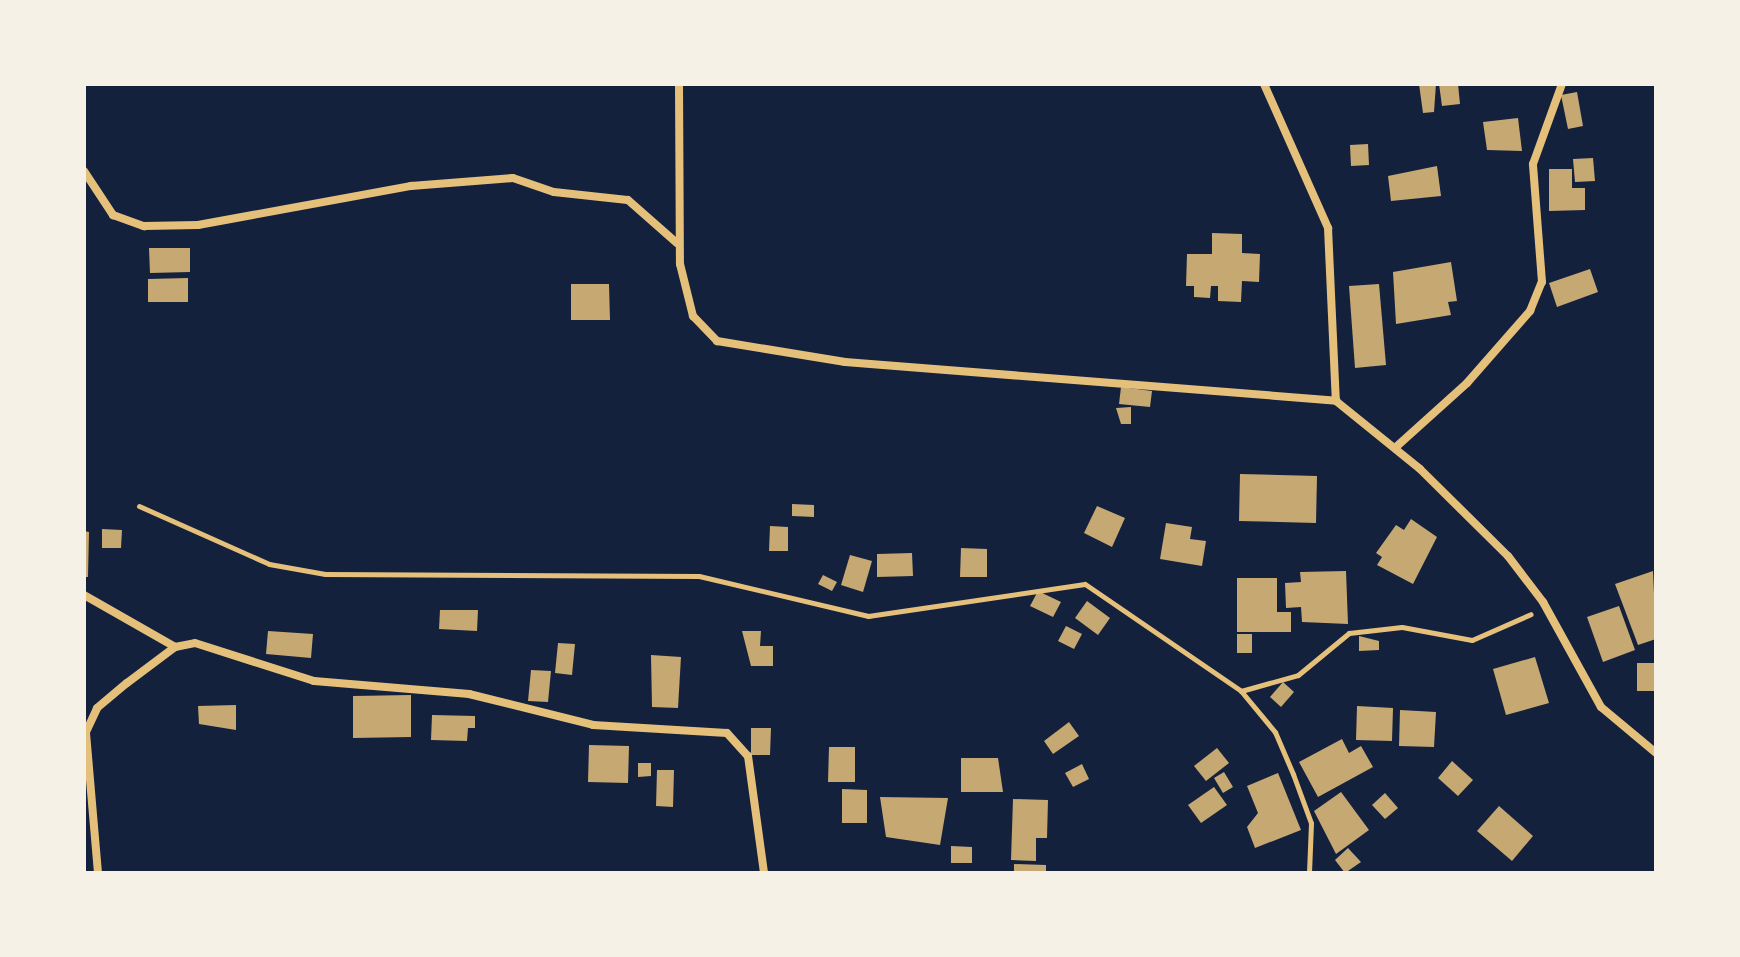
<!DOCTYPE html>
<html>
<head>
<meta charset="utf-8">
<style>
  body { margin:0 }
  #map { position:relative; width:1740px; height:957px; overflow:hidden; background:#14213d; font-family:"Source Serif 4",serif }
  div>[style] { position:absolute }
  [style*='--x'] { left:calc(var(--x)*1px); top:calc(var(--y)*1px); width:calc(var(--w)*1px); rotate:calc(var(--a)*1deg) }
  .building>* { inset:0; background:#c6a872 }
  .path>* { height:5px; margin:-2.5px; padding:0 2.5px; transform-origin:2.5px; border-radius:2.5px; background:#e5c07b }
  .minor>* { height:8px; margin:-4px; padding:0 4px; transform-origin:4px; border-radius:4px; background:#e5c07b }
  span { translate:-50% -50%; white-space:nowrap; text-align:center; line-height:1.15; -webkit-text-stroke:8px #f6f1e7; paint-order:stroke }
  .frame { position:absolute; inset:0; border:86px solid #f6f1e7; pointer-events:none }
</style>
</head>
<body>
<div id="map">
  <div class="building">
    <i style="clip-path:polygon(1419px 84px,1436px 84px,1434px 112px,1423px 113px)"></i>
    <i style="clip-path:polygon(1439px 84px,1458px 84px,1460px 104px,1442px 106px)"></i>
    <i style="clip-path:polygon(1577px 92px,1583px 126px,1568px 129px,1561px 95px)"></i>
    <i style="clip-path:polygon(1518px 118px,1522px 151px,1487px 150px,1483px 122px)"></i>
    <i style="clip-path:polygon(1368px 144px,1369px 165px,1351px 166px,1350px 145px)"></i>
    <i style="clip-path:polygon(1593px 158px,1595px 181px,1575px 182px,1573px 159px)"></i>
    <i style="clip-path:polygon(1437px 166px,1441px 196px,1391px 201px,1388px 176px)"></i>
    <i style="clip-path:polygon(1549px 169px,1572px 169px,1572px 188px,1585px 188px,1585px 210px,1549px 211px)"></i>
    <i style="clip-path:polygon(1212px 233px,1242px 234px,1242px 253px,1260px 254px,1259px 282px,1242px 281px,1241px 302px,1218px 301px,1218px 286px,1211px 286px,1210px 298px,1194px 297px,1194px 286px,1186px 286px,1187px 254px,1212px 254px)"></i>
    <i style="clip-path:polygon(149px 248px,190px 248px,190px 272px,150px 273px)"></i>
    <i style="clip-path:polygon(1451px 262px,1457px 301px,1448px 302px,1451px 315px,1396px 324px,1393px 272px)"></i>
    <i style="clip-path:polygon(1590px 269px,1598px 292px,1557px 307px,1549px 283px)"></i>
    <i style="clip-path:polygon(188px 278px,188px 302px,148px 302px,148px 279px)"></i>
    <i style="clip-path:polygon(571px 284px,609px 284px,610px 320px,571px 320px)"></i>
    <i style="clip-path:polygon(1379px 284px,1386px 365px,1355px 368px,1349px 286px)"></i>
    <i style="clip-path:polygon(1121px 387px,1152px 391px,1150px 407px,1119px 404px)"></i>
    <i style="clip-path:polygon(1131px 407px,1131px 424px,1121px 424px,1116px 408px)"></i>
    <i style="clip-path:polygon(1240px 474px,1317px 476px,1316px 523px,1239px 521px)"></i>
    <i style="clip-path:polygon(792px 504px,814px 505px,814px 517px,792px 516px)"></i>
    <i style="clip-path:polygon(1097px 506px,1125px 518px,1112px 547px,1084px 533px)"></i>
    <i style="clip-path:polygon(1411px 519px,1437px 537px,1413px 584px,1377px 565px,1382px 557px,1376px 553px,1396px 525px,1404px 530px)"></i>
    <i style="clip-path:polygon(1166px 523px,1192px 527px,1190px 539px,1206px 541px,1202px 566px,1160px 559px)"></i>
    <i style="clip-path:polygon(770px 526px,788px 527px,788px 551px,769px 551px)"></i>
    <i style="clip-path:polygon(102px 529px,122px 530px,121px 548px,102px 548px)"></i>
    <i style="clip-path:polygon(84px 531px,89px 532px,88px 577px,84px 577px)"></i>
    <i style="clip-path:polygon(961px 548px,987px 549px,987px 577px,960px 577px)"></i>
    <i style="clip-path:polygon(912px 553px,913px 576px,877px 577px,877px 554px)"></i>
    <i style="clip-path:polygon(850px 555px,872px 561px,863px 592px,841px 585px)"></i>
    <i style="clip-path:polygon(1346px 571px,1348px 624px,1302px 622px,1301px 607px,1286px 608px,1285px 583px,1301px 582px,1300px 572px)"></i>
    <i style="clip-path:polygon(1653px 571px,1656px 639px,1638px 645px,1615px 584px)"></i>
    <i style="clip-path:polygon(823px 575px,837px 582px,832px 591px,818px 584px)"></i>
    <i style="clip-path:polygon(1237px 578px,1277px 578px,1277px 612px,1291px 612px,1291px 632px,1237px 632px)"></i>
    <i style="clip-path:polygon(1038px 591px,1061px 602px,1053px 617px,1030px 606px)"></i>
    <i style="clip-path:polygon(1087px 601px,1110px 618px,1098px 635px,1075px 618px)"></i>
    <i style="clip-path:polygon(1619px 606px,1635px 650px,1603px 662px,1587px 617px)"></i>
    <i style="clip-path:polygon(440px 610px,478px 610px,477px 631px,439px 629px)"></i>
    <i style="clip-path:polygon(1066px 626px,1082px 634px,1074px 649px,1058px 641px)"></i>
    <i style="clip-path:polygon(268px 631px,313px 634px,311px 658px,266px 654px)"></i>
    <i style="clip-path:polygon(742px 631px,761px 631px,760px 646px,773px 646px,773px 666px,751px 666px)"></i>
    <i style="clip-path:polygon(1237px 634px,1252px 634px,1252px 653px,1237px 653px)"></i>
    <i style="clip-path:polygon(1359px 636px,1379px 641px,1379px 650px,1359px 651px)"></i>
    <i style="clip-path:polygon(558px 643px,575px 644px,572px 675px,555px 673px)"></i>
    <i style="clip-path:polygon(651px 655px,681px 657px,678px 708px,652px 707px)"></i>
    <i style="clip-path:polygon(1535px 657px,1549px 703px,1506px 715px,1493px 669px)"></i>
    <i style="clip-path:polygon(1637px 663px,1656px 663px,1656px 691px,1637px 691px)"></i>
    <i style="clip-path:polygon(531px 670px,551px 671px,548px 702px,528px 701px)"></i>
    <i style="clip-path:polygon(1283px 682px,1294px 692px,1281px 707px,1270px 697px)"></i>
    <i style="clip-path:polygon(411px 695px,411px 737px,353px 738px,353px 696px)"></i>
    <i style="clip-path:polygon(236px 705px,236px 730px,199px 724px,198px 706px)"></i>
    <i style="clip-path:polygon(1357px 706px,1393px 708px,1392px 741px,1356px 740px)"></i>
    <i style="clip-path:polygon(1400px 710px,1436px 712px,1434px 747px,1399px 746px)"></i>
    <i style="clip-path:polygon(432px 715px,475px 716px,475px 728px,468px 728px,467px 741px,431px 740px)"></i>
    <i style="clip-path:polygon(1069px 722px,1079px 736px,1053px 754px,1044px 741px)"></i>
    <i style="clip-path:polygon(751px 728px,771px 728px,770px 755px,751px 755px)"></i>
    <i style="clip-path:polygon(1342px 739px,1349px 753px,1361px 746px,1373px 767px,1318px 797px,1299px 762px)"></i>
    <i style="clip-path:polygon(589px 745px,629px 746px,628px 783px,588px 782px)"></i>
    <i style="clip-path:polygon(829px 747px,855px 747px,855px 782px,828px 782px)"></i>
    <i style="clip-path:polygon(1217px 748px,1229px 763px,1206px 781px,1194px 766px)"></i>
    <i style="clip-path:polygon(961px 758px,998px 758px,1003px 792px,961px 792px)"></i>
    <i style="clip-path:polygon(1452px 761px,1473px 780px,1458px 796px,1438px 778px)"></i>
    <i style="clip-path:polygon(638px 763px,651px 763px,651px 776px,638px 777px)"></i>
    <i style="clip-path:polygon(1082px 764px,1089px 779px,1073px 787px,1065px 773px)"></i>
    <i style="clip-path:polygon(657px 770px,674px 770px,673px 807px,656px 806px)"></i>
    <i style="clip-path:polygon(1224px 772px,1233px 787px,1223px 793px,1214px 778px)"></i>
    <i style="clip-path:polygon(1278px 773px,1301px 830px,1255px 848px,1247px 827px,1258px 813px,1247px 786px)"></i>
    <i style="clip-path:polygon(1214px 787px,1227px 805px,1201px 823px,1188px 805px)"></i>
    <i style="clip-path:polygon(842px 789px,867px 790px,867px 823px,842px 823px)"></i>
    <i style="clip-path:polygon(1341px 792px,1369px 830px,1336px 854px,1314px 811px)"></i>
    <i style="clip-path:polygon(1385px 793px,1398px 808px,1385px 819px,1372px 805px)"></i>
    <i style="clip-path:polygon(880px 797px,948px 798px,940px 845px,886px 837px)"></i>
    <i style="clip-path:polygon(1013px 799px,1048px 800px,1047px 838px,1036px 838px,1036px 861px,1011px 860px)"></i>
    <i style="clip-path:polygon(1499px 806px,1533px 836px,1512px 861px,1477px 831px)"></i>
    <i style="clip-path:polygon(951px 846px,972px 847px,972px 863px,951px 863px)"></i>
    <i style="clip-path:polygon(1348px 848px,1361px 862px,1345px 873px,1335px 860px)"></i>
    <i style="clip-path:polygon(1014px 864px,1046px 865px,1046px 873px,1014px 873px)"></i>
  </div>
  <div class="path">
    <i style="--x:139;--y:506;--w:142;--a:24"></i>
    <i style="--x:269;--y:564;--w:57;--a:10.1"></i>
    <i style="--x:325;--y:574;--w:374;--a:0.3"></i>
    <i style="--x:699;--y:576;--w:174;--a:13.3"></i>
    <i style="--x:868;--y:616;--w:219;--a:-8.4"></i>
    <i style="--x:1085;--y:584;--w:189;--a:34.4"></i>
    <i style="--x:1241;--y:691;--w:59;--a:-15.7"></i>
    <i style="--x:1298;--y:675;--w:66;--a:-39.5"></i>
    <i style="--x:1349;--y:633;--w:53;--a:-6.5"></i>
    <i style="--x:1402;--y:627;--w:71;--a:10.5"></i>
    <i style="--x:1472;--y:640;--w:64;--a:-23.8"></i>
    <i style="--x:1241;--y:691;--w:53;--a:50.3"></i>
    <i style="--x:1275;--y:732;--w:46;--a:66.8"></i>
    <i style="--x:1293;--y:774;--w:52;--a:69.8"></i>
    <i style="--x:1311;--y:823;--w:50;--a:92.3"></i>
  </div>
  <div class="minor">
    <i style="--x:679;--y:84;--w:180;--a:89.7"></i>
    <i style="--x:680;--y:264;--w:54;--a:76"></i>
    <i style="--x:693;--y:316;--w:35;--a:46"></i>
    <i style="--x:717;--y:341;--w:130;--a:9.3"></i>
    <i style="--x:845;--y:362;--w:493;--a:4.5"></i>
    <i style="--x:1336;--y:401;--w:108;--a:39"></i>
    <i style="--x:1420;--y:469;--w:124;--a:44.7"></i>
    <i style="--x:1508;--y:556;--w:58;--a:52.7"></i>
    <i style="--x:1543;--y:602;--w:120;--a:61.1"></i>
    <i style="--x:1601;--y:707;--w:72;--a:39.9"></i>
    <i style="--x:1264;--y:84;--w:158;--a:66"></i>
    <i style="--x:1328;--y:228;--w:173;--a:87.4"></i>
    <i style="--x:84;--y:171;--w:53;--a:56.6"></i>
    <i style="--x:113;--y:215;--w:33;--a:20"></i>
    <i style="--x:144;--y:226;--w:54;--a:-1.1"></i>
    <i style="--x:198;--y:225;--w:217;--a:-10.4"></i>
    <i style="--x:411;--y:186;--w:102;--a:-4.5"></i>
    <i style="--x:513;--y:178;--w:43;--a:18.9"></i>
    <i style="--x:554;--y:192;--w:74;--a:6.2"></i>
    <i style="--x:628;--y:200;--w:65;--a:41.3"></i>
    <i style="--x:1396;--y:447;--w:96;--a:-42"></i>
    <i style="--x:1467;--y:383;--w:96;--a:-48.8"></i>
    <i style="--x:1530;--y:311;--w:31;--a:-68"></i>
    <i style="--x:1542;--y:282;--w:118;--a:-94.4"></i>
    <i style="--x:1533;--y:164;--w:85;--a:-70.1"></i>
    <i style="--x:84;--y:595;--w:105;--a:29.7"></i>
    <i style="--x:98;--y:873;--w:142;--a:-94.9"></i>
    <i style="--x:86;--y:732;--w:26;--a:-65"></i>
    <i style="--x:97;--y:708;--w:39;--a:-40"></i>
    <i style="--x:127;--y:683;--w:60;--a:-36.9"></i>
    <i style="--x:175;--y:647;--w:20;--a:-11"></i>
    <i style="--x:195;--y:643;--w:125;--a:17.7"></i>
    <i style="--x:314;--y:681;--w:156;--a:4.8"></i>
    <i style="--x:469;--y:694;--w:128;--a:14"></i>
    <i style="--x:593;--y:725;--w:134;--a:3.4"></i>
    <i style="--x:727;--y:733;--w:31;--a:48"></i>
    <i style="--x:748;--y:756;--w:118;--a:82.2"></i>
  </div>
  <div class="frame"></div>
</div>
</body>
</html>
